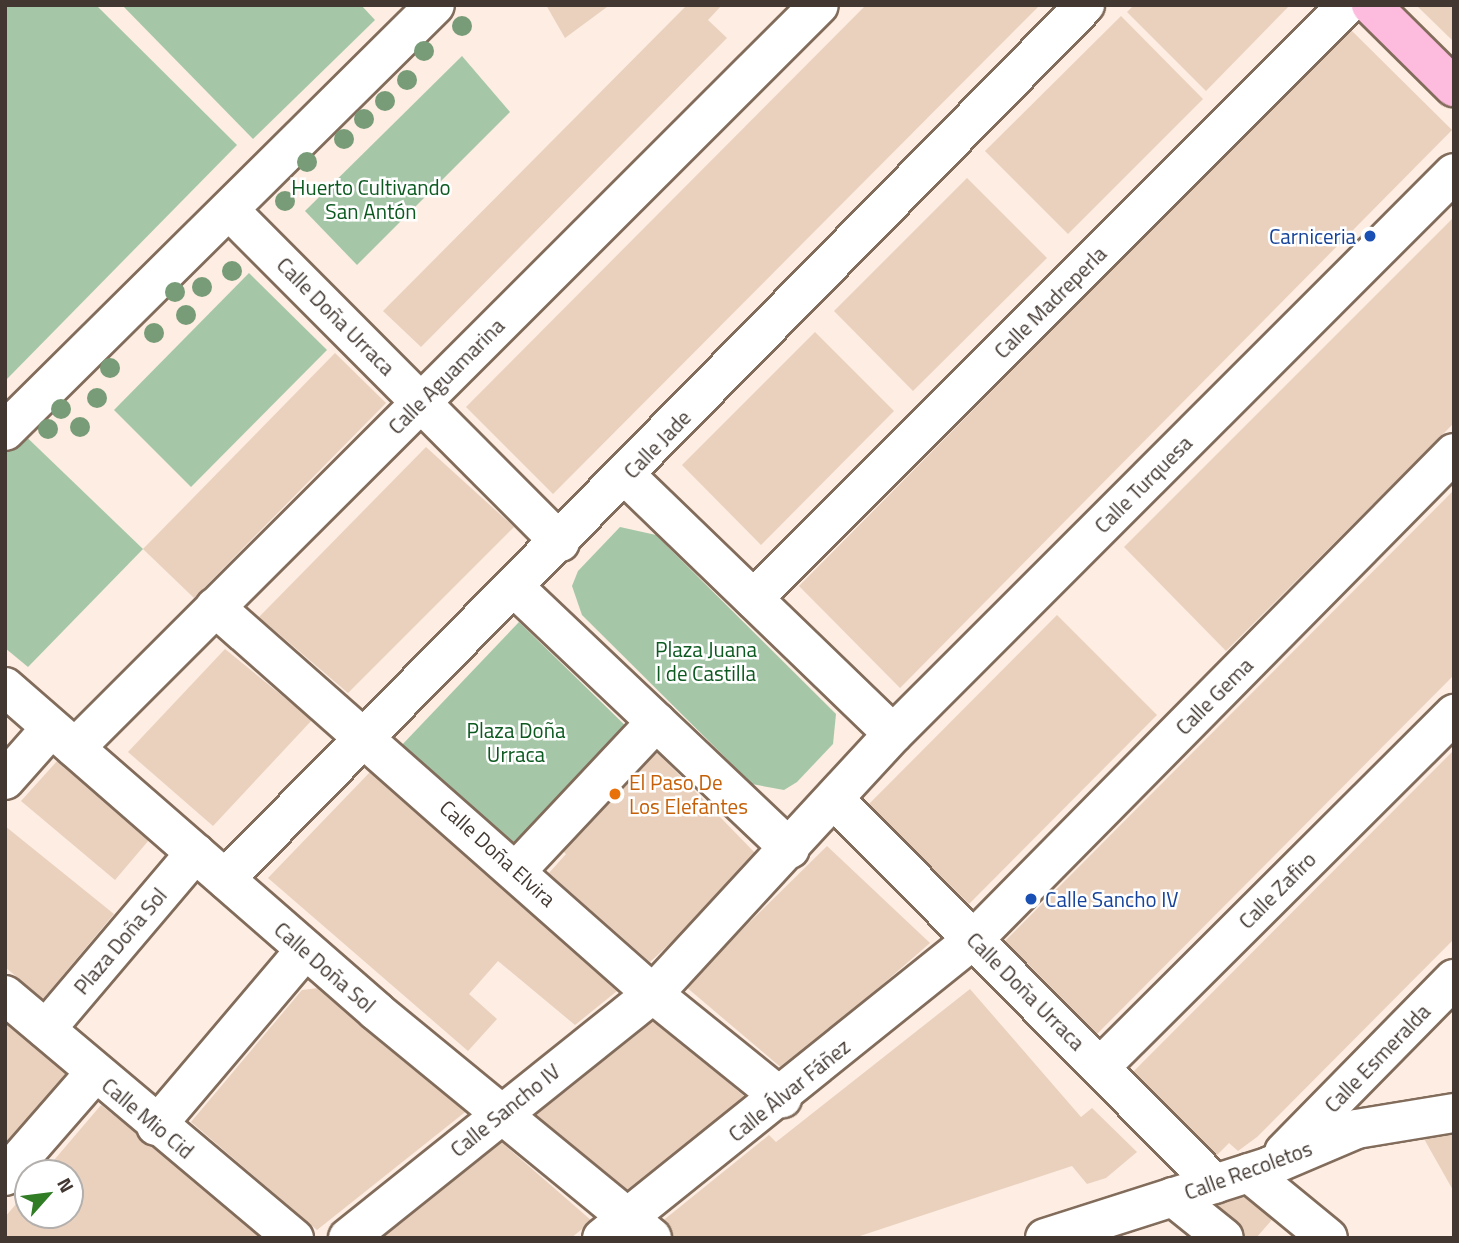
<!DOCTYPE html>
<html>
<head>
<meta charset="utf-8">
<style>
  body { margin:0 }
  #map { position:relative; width:1459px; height:1243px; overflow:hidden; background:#fdede2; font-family:"Titillium Web",sans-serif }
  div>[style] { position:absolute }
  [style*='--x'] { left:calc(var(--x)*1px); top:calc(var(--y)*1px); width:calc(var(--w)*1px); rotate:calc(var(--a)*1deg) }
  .green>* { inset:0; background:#a5c7a8 }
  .building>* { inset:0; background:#ead1be }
  .roads { filter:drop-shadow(2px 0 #826c5b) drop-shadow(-2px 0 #826c5b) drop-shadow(0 2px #826c5b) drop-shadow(0 -2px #826c5b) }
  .minor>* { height:38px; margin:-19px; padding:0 19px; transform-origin:19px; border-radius:19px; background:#fff }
  .major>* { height:38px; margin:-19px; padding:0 19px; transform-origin:19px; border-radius:19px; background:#fdbbdd }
  .trees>* { width:20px; height:20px; margin:-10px; border-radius:50%; background:#789c77 }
  .dots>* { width:19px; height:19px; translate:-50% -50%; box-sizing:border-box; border:4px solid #fff; border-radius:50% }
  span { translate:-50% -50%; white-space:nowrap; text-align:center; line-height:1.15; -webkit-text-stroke:5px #fff; paint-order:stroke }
  .park-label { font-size:21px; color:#0c5920 }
  .transit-label { font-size:21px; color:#164399 }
  .right { translate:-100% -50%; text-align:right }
  .left { translate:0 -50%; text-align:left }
  .street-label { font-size:21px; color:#423831 }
  .food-label { font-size:21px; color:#c56008 }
  .frame { position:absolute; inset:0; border:7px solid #423831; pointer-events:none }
  .north { position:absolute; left:14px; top:1159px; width:70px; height:70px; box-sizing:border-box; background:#fff; border:2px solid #b3afad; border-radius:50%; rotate:62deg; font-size:19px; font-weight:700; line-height:28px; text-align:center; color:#423831 }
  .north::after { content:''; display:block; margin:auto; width:24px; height:32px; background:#307d26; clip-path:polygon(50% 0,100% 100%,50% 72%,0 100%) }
</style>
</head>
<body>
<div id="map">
  <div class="green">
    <i style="clip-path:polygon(5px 5px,96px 5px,237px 145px,5px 381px)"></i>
    <i style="clip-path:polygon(122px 5px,361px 5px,375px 20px,253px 139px)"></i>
    <i style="clip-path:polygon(462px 56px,510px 112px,357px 265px,305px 211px)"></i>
    <i style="clip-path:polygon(249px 273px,327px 350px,191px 487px,114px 410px)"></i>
    <i style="clip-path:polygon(13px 424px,143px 549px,28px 667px,5px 648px,5px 431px)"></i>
    <i style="clip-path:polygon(620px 527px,656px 535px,836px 714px,833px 744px,797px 782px,784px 790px,752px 784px,582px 615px,572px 586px,578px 571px)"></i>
    <i style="clip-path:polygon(519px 622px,635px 735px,519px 851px,400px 747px)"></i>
  </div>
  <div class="building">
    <i style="clip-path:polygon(546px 5px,605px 5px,607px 7px,565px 38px)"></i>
    <i style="clip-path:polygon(687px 5px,722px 5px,708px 20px,727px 38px,421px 347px,383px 311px)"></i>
    <i style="clip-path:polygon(866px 5px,1040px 5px,553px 494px,466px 407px)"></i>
    <i style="clip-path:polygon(1134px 5px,1290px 5px,1206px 91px,1127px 12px)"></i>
    <i style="clip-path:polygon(1416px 5px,1454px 5px,1454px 42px)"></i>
    <i style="clip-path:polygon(1121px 16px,1203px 99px,1068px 234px,985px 151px)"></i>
    <i style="clip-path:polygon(1350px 29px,1452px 130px,900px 688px,799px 586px)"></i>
    <i style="clip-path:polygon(967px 178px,1047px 258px,913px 391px,834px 311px)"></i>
    <i style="clip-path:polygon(1454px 217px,1454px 423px,1226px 651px,1124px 547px)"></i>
    <i style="clip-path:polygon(815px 332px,894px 411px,761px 545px,682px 465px)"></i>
    <i style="clip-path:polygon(335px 353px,386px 403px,194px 598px,143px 549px)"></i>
    <i style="clip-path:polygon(426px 447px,514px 527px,348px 693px,259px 617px)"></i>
    <i style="clip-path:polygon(1454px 490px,1454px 675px,1097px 1034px,1005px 941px)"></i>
    <i style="clip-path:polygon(1057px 615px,1157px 715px,969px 904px,868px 805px)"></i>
    <i style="clip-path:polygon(225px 649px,312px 720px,213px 826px,128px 752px)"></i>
    <i style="clip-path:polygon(648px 743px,761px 859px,650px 962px,549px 873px,566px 854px,552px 841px)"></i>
    <i style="clip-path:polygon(1454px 750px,1454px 939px,1257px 1137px,1238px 1151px,1229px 1143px,1216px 1156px,1133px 1072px)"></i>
    <i style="clip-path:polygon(58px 760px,149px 840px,115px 880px,21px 801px)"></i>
    <i style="clip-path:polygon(371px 771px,622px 987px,575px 1025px,498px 961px,469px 994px,497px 1019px,468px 1051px,268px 878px)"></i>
    <i style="clip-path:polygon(5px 826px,114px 914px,43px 999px,5px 967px)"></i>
    <i style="clip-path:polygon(827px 846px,930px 943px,784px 1070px,685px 986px)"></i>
    <i style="clip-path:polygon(327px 987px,469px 1109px,317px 1230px,191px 1122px,302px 990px)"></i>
    <i style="clip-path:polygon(970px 989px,1081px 1117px,1092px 1108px,1137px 1152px,1106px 1178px,1087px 1184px,1072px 1166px,854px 1238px,675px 1238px,660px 1223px,769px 1135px,776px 1142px)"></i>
    <i style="clip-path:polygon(653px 1018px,745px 1097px,623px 1195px,530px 1116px)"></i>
    <i style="clip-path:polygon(5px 1020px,70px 1074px,5px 1149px)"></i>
    <i style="clip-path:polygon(101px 1105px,268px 1238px,5px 1238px,5px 1217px,28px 1190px,28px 1215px,70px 1215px,70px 1173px,43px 1173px)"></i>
    <i style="clip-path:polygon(1454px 1132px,1454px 1192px,1423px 1137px)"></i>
    <i style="clip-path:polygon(500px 1141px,592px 1221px,571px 1238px,379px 1238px)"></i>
    <i style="clip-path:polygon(1250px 1191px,1277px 1214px,1256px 1238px,1238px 1238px,1201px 1207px)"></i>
  </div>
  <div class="roads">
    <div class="minor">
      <i style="--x:229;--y:210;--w:469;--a:45.1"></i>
      <i style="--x:5;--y:431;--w:605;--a:-44.73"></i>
      <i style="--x:626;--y:476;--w:371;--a:44"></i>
      <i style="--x:515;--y:588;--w:379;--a:43.5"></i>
      <i style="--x:753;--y:599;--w:840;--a:-45"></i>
      <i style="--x:215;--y:607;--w:584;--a:41.46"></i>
      <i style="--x:653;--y:994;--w:166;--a:38.9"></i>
      <i style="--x:5;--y:687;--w:493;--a:41.1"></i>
      <i style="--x:376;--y:1011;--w:357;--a:39.4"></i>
      <i style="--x:75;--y:748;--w:1051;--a:-44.96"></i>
      <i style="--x:5;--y:780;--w:69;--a:-48.5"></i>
      <i style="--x:835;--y:800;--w:540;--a:45.3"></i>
      <i style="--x:518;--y:869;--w:202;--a:-46.8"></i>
      <i style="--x:225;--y:879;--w:1226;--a:-45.46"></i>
      <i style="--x:5;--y:995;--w:378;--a:40.1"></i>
      <i style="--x:46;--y:1029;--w:231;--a:-49.7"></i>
      <i style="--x:1101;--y:1066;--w:499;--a:-44.9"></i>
      <i style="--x:156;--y:1126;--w:231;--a:-49.7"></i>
      <i style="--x:1284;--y:1152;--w:243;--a:-45.5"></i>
      <i style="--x:1249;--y:1173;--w:102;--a:39.4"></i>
      <i style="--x:5;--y:1176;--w:137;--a:-48.9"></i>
      <i style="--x:1173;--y:1197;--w:65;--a:38.8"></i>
      <i style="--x:348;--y:1238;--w:391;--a:-38.7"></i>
      <i style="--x:653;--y:994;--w:354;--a:-47.3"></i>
      <i style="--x:893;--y:734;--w:793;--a:-45"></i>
      <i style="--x:602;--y:1238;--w:477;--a:-38.8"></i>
      <i style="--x:974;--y:939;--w:683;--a:-45.36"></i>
      <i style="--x:1045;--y:1238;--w:236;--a:-17.7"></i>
      <i style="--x:1270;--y:1166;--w:95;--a:-23"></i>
      <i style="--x:1357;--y:1129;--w:98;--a:-9.4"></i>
    </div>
    <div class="major">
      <i style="--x:1371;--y:5;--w:117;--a:44.7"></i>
    </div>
  </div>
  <div class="trees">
    <i style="left:462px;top:26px"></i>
    <i style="left:424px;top:51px"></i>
    <i style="left:407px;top:80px"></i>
    <i style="left:385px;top:101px"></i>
    <i style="left:364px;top:119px"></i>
    <i style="left:344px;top:139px"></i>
    <i style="left:307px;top:162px"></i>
    <i style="left:285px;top:201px"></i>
    <i style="left:232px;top:271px"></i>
    <i style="left:202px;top:287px"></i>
    <i style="left:175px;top:292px"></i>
    <i style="left:186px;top:315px"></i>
    <i style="left:154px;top:333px"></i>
    <i style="left:110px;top:368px"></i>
    <i style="left:97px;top:398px"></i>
    <i style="left:61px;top:409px"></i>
    <i style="left:80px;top:427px"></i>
    <i style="left:48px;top:429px"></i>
  </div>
  <div class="dots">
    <i style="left:1370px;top:236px;background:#1a4fb4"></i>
    <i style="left:615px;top:794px;background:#e8710a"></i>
    <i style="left:1031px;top:899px;background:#1a4fb4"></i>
  </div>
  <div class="park-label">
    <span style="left:371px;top:199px">Huerto Cultivando<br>San Antón</span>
    <span style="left:706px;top:661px">Plaza Juana<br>I de Castilla</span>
    <span style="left:516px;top:742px">Plaza Doña<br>Urraca</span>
  </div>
  <div class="transit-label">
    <span class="right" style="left:1356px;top:236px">Carniceria</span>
    <span class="left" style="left:1045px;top:899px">Calle Sancho IV</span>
  </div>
  <div class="street-label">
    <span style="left:1050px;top:302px;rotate:-45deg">Calle Madreperla</span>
    <span style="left:336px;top:316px;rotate:45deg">Calle Doña Urraca</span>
    <span style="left:446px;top:376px;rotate:-45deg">Calle Aguamarina</span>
    <span style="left:657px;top:444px;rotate:-46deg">Calle Jade</span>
    <span style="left:1143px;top:484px;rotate:-45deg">Calle Turquesa</span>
    <span style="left:1214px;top:696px;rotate:-45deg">Calle Gema</span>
    <span style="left:498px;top:853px;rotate:42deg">Calle Doña Elvira</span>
    <span style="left:1277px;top:890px;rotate:-45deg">Calle Zafiro</span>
    <span style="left:120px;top:941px;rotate:-50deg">Plaza Doña Sol</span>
    <span style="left:325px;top:967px;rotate:41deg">Calle Doña Sol</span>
    <span style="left:1026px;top:991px;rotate:45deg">Calle Doña Urraca</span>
    <span style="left:1377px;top:1058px;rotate:-46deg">Calle Esmeralda</span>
    <span style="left:789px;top:1090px;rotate:-39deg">Calle Álvar Fáñez</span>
    <span style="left:505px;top:1110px;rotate:-39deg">Calle Sancho IV</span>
    <span style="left:148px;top:1118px;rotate:40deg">Calle Mio Cid</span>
    <span style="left:1248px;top:1170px;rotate:-20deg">Calle Recoletos</span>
  </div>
  <div class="food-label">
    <span class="left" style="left:629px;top:794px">El Paso De<br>Los Elefantes</span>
  </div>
  <div class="frame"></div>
  <div class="north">N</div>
</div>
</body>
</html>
